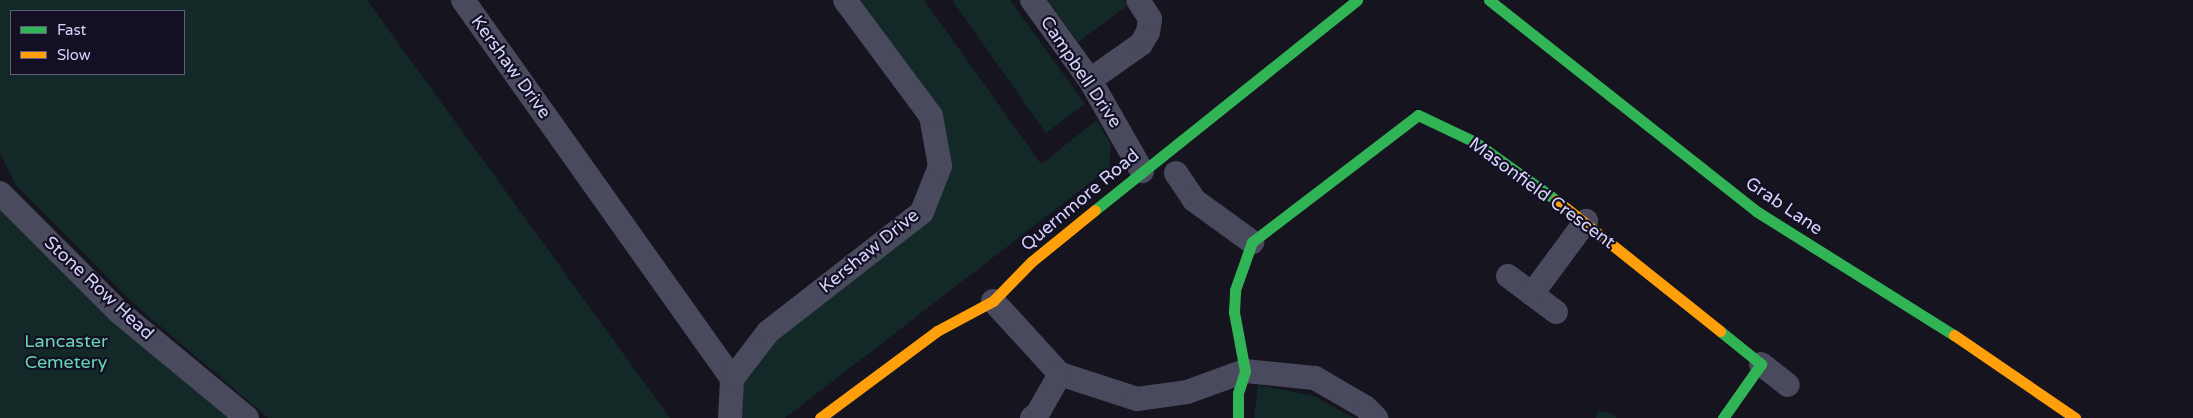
<!DOCTYPE html>
<html>
<head>
<meta charset="utf-8">
<style>
  body { margin:0 }
  #map { position:relative; width:2193px; height:418px; overflow:hidden; background:#16141e; font-family:"Varela Round",sans-serif }
  div>[style] { position:absolute }
  [style*='--x'] { left:calc(var(--x)*1px); top:calc(var(--y)*1px); width:calc(var(--w)*1px); rotate:calc(var(--a)*1deg) }
  .green>* { inset:0; background:#132928 }
  .street>* { height:24px; margin:-12px; padding:0 12px; transform-origin:12px; border-radius:12px; background:#4a4a5e }
  .fast>* { height:11px; margin:-5.5px; padding:0 5.5px; transform-origin:5.5px; border-radius:5.5px; background:#30b455 }
  .slow>* { height:11px; margin:-5.5px; padding:0 5.5px; transform-origin:5.5px; border-radius:5.5px; background:#ff9f0a }
  span { translate:-50% -50%; white-space:nowrap; text-align:center; line-height:1.15; -webkit-text-stroke:4.5px #121022; paint-order:stroke }
  .street-label { font-size:18px; color:#d6d4fc }
  .park-label { font-size:18px; color:#66d6b3 }
  .legend { position:absolute; left:10px; top:10px; width:175px; height:65px; box-sizing:border-box; background:#121022; border:1px solid #605e79; margin:0; padding:6px 9px; list-style:none; font-size:15px; color:#d6d4fc }
  .legend li { display:flex; align-items:center; gap:10px; height:25px }
  .legend b { width:25px; border:1px solid #605e79 }
</style>
</head>
<body>
<div id="map">
  <div class="green">
    <i style="clip-path:polygon(evenodd,0 0,367px 0,670px 418px,268px 418px,131px 301px,16px 185px,0 153px,0 0,11px 11px,184px 11px,184px 74px,11px 74px,11px 11px)"></i>
    <i style="clip-path:polygon(859px 0,924px 0,1041px 164px,1097px 120px,1111px 144px,1109px 168px,785px 418px,741px 418px,741px 382px,774px 338px,927px 218px,949px 168px)"></i>
    <i style="clip-path:polygon(952px 0,1010px 0,1085px 104px,1046px 133px)"></i>
    <i style="clip-path:polygon(1047px 0,1124px 0,1128px 5px,1078px 42px)"></i>
    <i style="clip-path:polygon(0 193px,247px 418px,0 418px)"></i>
    <i style="clip-path:polygon(1258px 385px,1314px 396px,1354px 418px,1254px 418px)"></i>
    <i style="clip-path:polygon(1597px 412px,1608px 412px,1617px 418px,1596px 418px)"></i>
  </div>
  <div class="street">
    <i style="--x:463;--y:0;--w:465;--a:54.6"></i>
    <i style="--x:1032;--y:0;--w:99;--a:54.1"></i>
    <i style="--x:1090;--y:80;--w:105;--a:60.3"></i>
    <i style="--x:1090;--y:80;--w:62;--a:-35.2"></i>
    <i style="--x:1141;--y:44;--w:14;--a:-60"></i>
    <i style="--x:1148;--y:32;--w:13;--a:-81"></i>
    <i style="--x:1150;--y:19;--w:22;--a:-122"></i>
    <i style="--x:1176;--y:173;--w:32;--a:56"></i>
    <i style="--x:1194;--y:200;--w:72;--a:35.9"></i>
    <i style="--x:0;--y:193;--w:168;--a:45"></i>
    <i style="--x:119;--y:312;--w:166;--a:39.6"></i>
    <i style="--x:1508;--y:276;--w:60;--a:36.9"></i>
    <i style="--x:1532;--y:294;--w:91;--a:-53.5"></i>
    <i style="--x:993;--y:301;--w:99;--a:47.5"></i>
    <i style="--x:1060;--y:374;--w:81;--a:18"></i>
    <i style="--x:1137;--y:399;--w:50;--a:-8"></i>
    <i style="--x:1187;--y:392;--w:62;--a:-19.9"></i>
    <i style="--x:1245;--y:371;--w:70;--a:5.7"></i>
    <i style="--x:1315;--y:378;--w:58;--a:30.1"></i>
    <i style="--x:1365;--y:407;--w:16;--a:45"></i>
    <i style="--x:1761;--y:364;--w:34;--a:38"></i>
    <i style="--x:730;--y:418;--w:39;--a:-87"></i>
    <i style="--x:732;--y:379;--w:59;--a:-52.5"></i>
    <i style="--x:768;--y:332;--w:195;--a:-37.9"></i>
    <i style="--x:922;--y:212;--w:49;--a:-68.6"></i>
    <i style="--x:940;--y:166;--w:51;--a:-100.2"></i>
    <i style="--x:931;--y:116;--w:144;--a:-126.6"></i>
    <i style="--x:1032;--y:418;--w:8;--a:-40"></i>
    <i style="--x:1038;--y:413;--w:45;--a:-60.6"></i>
  </div>
  <div class="fast">
    <i style="--x:1489;--y:0;--w:340;--a:38.3"></i>
    <i style="--x:1756;--y:211;--w:234;--a:32.1"></i>
    <i style="--x:1095;--y:210;--w:336;--a:-38.7"></i>
    <i style="--x:1720;--y:331;--w:53;--a:38.8"></i>
    <i style="--x:1761;--y:364;--w:66;--a:125.1"></i>
    <i style="--x:1238;--y:418;--w:25;--a:-90"></i>
    <i style="--x:1238;--y:393;--w:23;--a:-72"></i>
    <i style="--x:1245;--y:371;--w:60;--a:-100.6"></i>
    <i style="--x:1234;--y:312;--w:22;--a:-87"></i>
    <i style="--x:1235;--y:290;--w:51;--a:-70.5"></i>
    <i style="--x:1252;--y:242;--w:209;--a:-37.4"></i>
    <i style="--x:1418;--y:115;--w:63;--a:25.3"></i>
    <i style="--x:1475;--y:142;--w:100;--a:35.6"></i>
  </div>
  <div class="slow">
    <i style="--x:1556;--y:200;--w:210;--a:38.6"></i>
    <i style="--x:1954;--y:335;--w:147;--a:34.4"></i>
    <i style="--x:820;--y:418;--w:146;--a:-36.6"></i>
    <i style="--x:937;--y:331;--w:64;--a:-28.2"></i>
    <i style="--x:993;--y:301;--w:54;--a:-45.7"></i>
    <i style="--x:1031;--y:262;--w:82;--a:-39.1"></i>
  </div>
  <div class="street-label">
    <span style="left:511px;top:67px;rotate:54deg">Kershaw Drive</span>
    <span style="left:1081px;top:72px;rotate:56deg">Campbell Drive</span>
    <span style="left:1542px;top:193px;rotate:36deg">Masonfield Crescent</span>
    <span style="left:1080px;top:200px;rotate:-40deg">Quernmore Road</span>
    <span style="left:1784px;top:206px;rotate:34deg">Grab Lane</span>
    <span style="left:869px;top:251px;rotate:-39deg">Kershaw Drive</span>
    <span style="left:99px;top:288px;rotate:43deg">Stone Row Head</span>
  </div>
  <div class="park-label">
    <span style="left:66px;top:352px">Lancaster<br>Cemetery</span>
  </div>
  <ul class="legend">
  <li><b style="height:6px;background:#30b455"></b>Fast</li>
  <li><b style="height:6px;background:#ff9f0a"></b>Slow</li>
  </ul>
</div>
</body>
</html>
